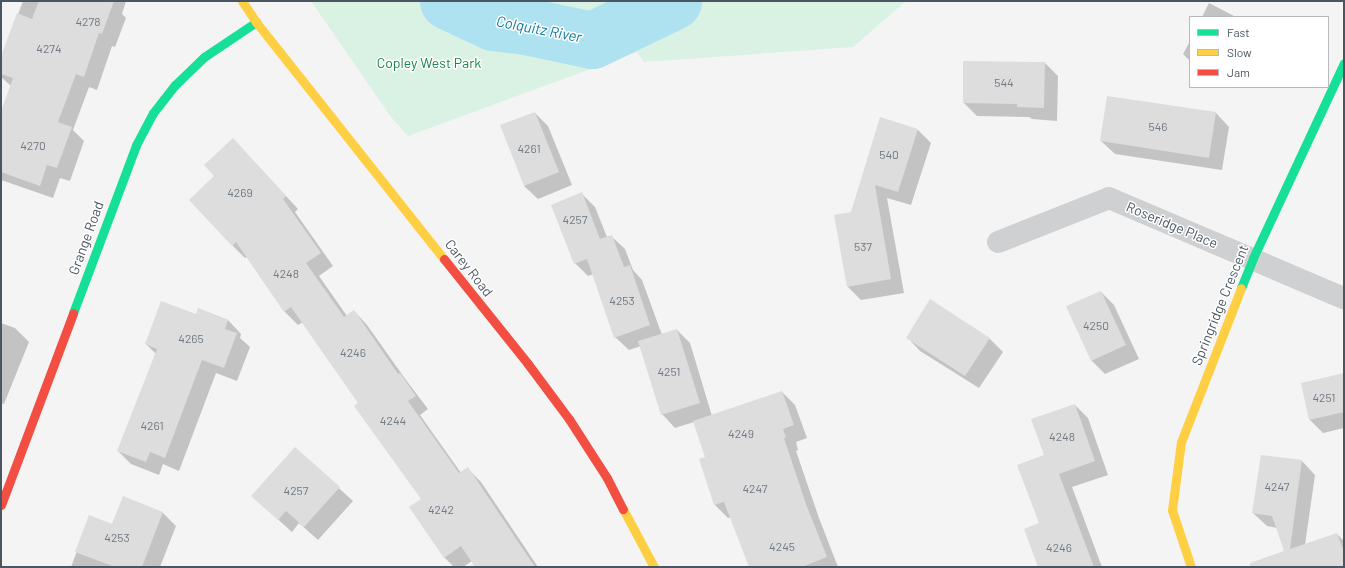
<!DOCTYPE html>
<html>
<head>
<meta charset="utf-8">
<style>
  body { margin:0 }
  #map { position:relative; width:1345px; height:568px; overflow:hidden; background:#f4f4f4; font-family:Barlow,sans-serif }
  div>[style] { position:absolute }
  [style*='--x'] { left:calc(var(--x)*1px); top:calc(var(--y)*1px); width:calc(var(--w)*1px); rotate:calc(var(--a)*1deg) }
  .green>* { inset:0; background:#d9f2e3 }
  .shadow>* { inset:0; background:#0003 }
  .river>* { height:57px; margin:-28.5px; padding:0 28.5px; transform-origin:28.5px; border-radius:28.5px; background:#aee2f0 }
  .building>* { inset:0; background:#ddddde }
  .street>* { height:22px; margin:-11px; padding:0 11px; transform-origin:11px; border-radius:11px; background:#ced0d2 }
  .fast>* { height:9px; margin:-4.5px; padding:0 4.5px; transform-origin:4.5px; border-radius:4.5px; background:#16e098 }
  .slow>* { height:9px; margin:-4.5px; padding:0 4.5px; transform-origin:4.5px; border-radius:4.5px; background:#ffcf43 }
  .jam>* { height:9px; margin:-4.5px; padding:0 4.5px; transform-origin:4.5px; border-radius:4.5px; background:#f24e42 }
  span { translate:-50% -50%; white-space:nowrap; text-align:center; line-height:1.15; -webkit-text-stroke:3px #fff; paint-order:stroke }
  .number-label { font-size:12px; color:#707881 }
  .number-label span { -webkit-text-stroke-width:0 }
  .park-label { font-size:14px; color:#17864f }
  .street-label { font-size:14px; color:#4a5661 }
  .water-label { font-size:15px; color:#0c7c9b; font-style:italic }
  .frame { position:absolute; inset:0; border:2px solid #4a5661; pointer-events:none }
  .legend { position:absolute; left:1189px; top:16px; width:140px; height:72px; box-sizing:border-box; background:#fff; border:1px solid #b7bbc0; margin:0; padding:5px 7px; list-style:none; font-size:12px; color:#4a5661 }
  .legend li { display:flex; align-items:center; gap:8px; height:20px }
  .legend b { width:20px; border:1px solid #b7bbc0 }
</style>
</head>
<body>
<div id="map">
  <div class="green">
    <i style="clip-path:polygon(311px 1px,906px 1px,853px 47px,644px 62px,637px 52px,408px 136px,391px 117px)"></i>
  </div>
  <div class="shadow">
    <i style="clip-path:polygon(23px 1px,126px 1px,122px 14px,126px 18px,115px 47px,112px 46px,97px 90px,89px 87px,73px 130px,84px 141px,70px 181px,60px 178px,53px 198px,1px 180px,1px 114px,11px 86px,1px 77px,1px 60px)"></i>
    <i style="clip-path:polygon(1209px 3px,1236px 17px,1202px 17px)"></i>
    <i style="clip-path:polygon(1190px 41px,1190px 61px,1183px 54px)"></i>
    <i style="clip-path:polygon(1045px 63px,1058px 76px,1057px 121px,1032px 119px,1029px 117px,977px 116px,964px 103px)"></i>
    <i style="clip-path:polygon(535px 113px,548px 126px,572px 185px,538px 199px,524px 186px)"></i>
    <i style="clip-path:polygon(1216px 113px,1229px 127px,1222px 170px,1115px 154px,1101px 141px)"></i>
    <i style="clip-path:polygon(881px 118px,918px 130px,931px 143px,911px 205px,887px 198px,904px 293px,861px 300px,848px 287px,835px 215px,851px 213px)"></i>
    <i style="clip-path:polygon(246px 153px,298px 209px,295px 212px,333px 266px,319px 276px,347px 316px,354px 311px,367px 325px,406px 380px,428px 409px,420px 415px,461px 473px,468px 469px,481px 482px,538px 567px,476px 567px,472px 561px,463px 567px,454px 567px,444px 557px,422px 500px,359px 404px,303px 322px,298px 325px,285px 312px,247px 257px,245px 258px,232px 245px)"></i>
    <i style="clip-path:polygon(582px 194px,595px 207px,607px 237px,611px 236px,625px 249px,633px 270px,642px 280px,662px 335px,677px 330px,690px 343px,712px 416px,782px 392px,795px 405px,807px 438px,796px 442px,798px 450px,796px 451px,819px 518px,838px 567px,750px 567px,731px 517px,728px 518px,715px 505px,700px 460px,706px 458px,694px 422px,675px 428px,662px 414px,641px 346px,629px 350px,615px 337px,594px 274px,588px 276px,575px 263px)"></i>
    <i style="clip-path:polygon(1101px 292px,1114px 305px,1139px 359px,1105px 374px,1092px 361px,1067px 307px)"></i>
    <i style="clip-path:polygon(199px 309px,228px 320px,241px 334px,240px 338px,250px 347px,237px 381px,216px 373px,179px 471px,163px 464px,159px 475px,131px 464px,118px 451px,156px 354px,146px 344px,196px 316px)"></i>
    <i style="clip-path:polygon(1px 323px,15px 328px,29px 342px,4px 404px,1px 403px)"></i>
    <i style="clip-path:polygon(907px 337px,989px 338px,1003px 352px,979px 388px,920px 351px)"></i>
    <i style="clip-path:polygon(1344px 374px,1344px 428px,1323px 433px,1310px 420px,1302px 384px)"></i>
    <i style="clip-path:polygon(1075px 405px,1088px 418px,1108px 475px,1072px 487px,1102px 567px,1039px 567px,1045px 456px)"></i>
    <i style="clip-path:polygon(295px 448px,353px 501px,318px 540px,299px 523px,292px 532px,252px 496px)"></i>
    <i style="clip-path:polygon(1262px 456px,1302px 461px,1315px 475px,1305px 545px,1337px 534px,1344px 541px,1344px 567px,1291px 567px,1277px 528px,1267px 526px,1253px 513px)"></i>
    <i style="clip-path:polygon(162px 512px,176px 526px,160px 567px,71px 567px,90px 517px,113px 525px)"></i>
  </div>
  <div class="river">
    <i style="--x:448;--y:1;--w:50;--a:25"></i>
    <i style="--x:493;--y:22;--w:33;--a:7"></i>
    <i style="--x:526;--y:26;--w:67;--a:12"></i>
    <i style="--x:592;--y:40;--w:90;--a:-25.7"></i>
  </div>
  <div class="building">
    <i style="clip-path:polygon(39px 1px,114px 1px,102px 34px,99px 33px,84px 77px,76px 74px,58px 122px,72px 127px,57px 168px,47px 165px,40px 186px,1px 172px,1px 111px,13px 78px,1px 74px,1px 56px,17px 13px,32px 19px)"></i>
    <i style="clip-path:polygon(963px 61px,1045px 62px,1044px 108px,1017px 107px,1017px 104px,963px 103px)"></i>
    <i style="clip-path:polygon(1107px 96px,1216px 112px,1209px 158px,1100px 141px)"></i>
    <i style="clip-path:polygon(535px 112px,559px 172px,524px 186px,500px 125px)"></i>
    <i style="clip-path:polygon(880px 117px,918px 129px,898px 192px,875px 185px,891px 279px,847px 287px,834px 215px,851px 212px)"></i>
    <i style="clip-path:polygon(233px 138px,286px 196px,283px 199px,321px 253px,306px 263px,344px 317px,354px 310px,398px 374px,400px 373px,416px 396px,408px 401px,459px 473px,468px 467px,535px 567px,475px 567px,461px 546px,444px 558px,409px 507px,421px 499px,354px 406px,358px 403px,291px 307px,284px 312px,236px 242px,232px 246px,189px 200px,214px 176px,204px 165px)"></i>
    <i style="clip-path:polygon(582px 192px,600px 239px,612px 235px,624px 267px,630px 265px,650px 325px,614px 338px,587px 259px,574px 264px,551px 205px)"></i>
    <i style="clip-path:polygon(1101px 291px,1126px 345px,1091px 361px,1066px 306px)"></i>
    <i style="clip-path:polygon(930px 299px,990px 338px,965px 376px,906px 338px)"></i>
    <i style="clip-path:polygon(161px 301px,196px 314px,198px 308px,228px 320px,225px 329px,237px 333px,224px 368px,202px 360px,165px 458px,150px 452px,146px 462px,117px 451px,157px 349px,145px 344px)"></i>
    <i style="clip-path:polygon(677px 329px,700px 403px,661px 415px,638px 341px)"></i>
    <i style="clip-path:polygon(1344px 373px,1344px 412px,1309px 420px,1301px 383px)"></i>
    <i style="clip-path:polygon(782px 391px,794px 425px,783px 429px,786px 437px,784px 438px,806px 504px,827px 557px,802px 567px,749px 567px,724px 502px,714px 505px,699px 459px,705px 457px,693px 421px)"></i>
    <i style="clip-path:polygon(1075px 404px,1095px 461px,1059px 474px,1094px 567px,1038px 567px,1024px 529px,1039px 523px,1017px 465px,1044px 455px,1031px 419px)"></i>
    <i style="clip-path:polygon(295px 447px,340px 487px,304px 527px,286px 511px,278px 520px,251px 496px)"></i>
    <i style="clip-path:polygon(1261px 455px,1302px 460px,1290px 549px,1337px 533px,1344px 552px,1344px 567px,1250px 567px,1250px 563px,1284px 551px,1272px 516px,1252px 513px)"></i>
    <i style="clip-path:polygon(123px 496px,163px 512px,142px 567px,115px 567px,75px 552px,89px 515px,112px 524px)"></i>
  </div>
  <div class="street">
    <i style="--x:998;--y:242;--w:119;--a:-21.6"></i>
    <i style="--x:1109;--y:198;--w:255;--a:23.1"></i>
  </div>
  <div class="fast">
    <i style="--x:1241;--y:288;--w:32;--a:-68"></i>
    <i style="--x:1253;--y:258;--w:215;--a:-65"></i>
    <i style="--x:73;--y:313;--w:179;--a:-69.4"></i>
    <i style="--x:136;--y:145;--w:36;--a:-62"></i>
    <i style="--x:153;--y:113;--w:36;--a:-52"></i>
    <i style="--x:175;--y:85;--w:40;--a:-44"></i>
    <i style="--x:204;--y:57;--w:63;--a:-33.9"></i>
  </div>
  <div class="slow">
    <i style="--x:242;--y:1;--w:25;--a:56"></i>
    <i style="--x:256;--y:22;--w:303;--a:51.6"></i>
    <i style="--x:623;--y:509;--w:66;--a:61.9"></i>
    <i style="--x:1191;--y:567;--w:60;--a:-108.4"></i>
    <i style="--x:1172;--y:510;--w:69;--a:-82.5"></i>
    <i style="--x:1181;--y:442;--w:165;--a:-68.7"></i>
  </div>
  <div class="jam">
    <i style="--x:444;--y:259;--w:134;--a:51.3"></i>
    <i style="--x:528;--y:364;--w:69;--a:53.3"></i>
    <i style="--x:569;--y:419;--w:70;--a:57.2"></i>
    <i style="--x:607;--y:478;--w:35;--a:63"></i>
    <i style="--x:1;--y:505;--w:205;--a:-69.4"></i>
  </div>
  <div class="number-label">
    <span style="left:88px;top:22px">4278</span>
    <span style="left:49px;top:49px">4274</span>
    <span style="left:1004px;top:83px">544</span>
    <span style="left:1158px;top:127px">546</span>
    <span style="left:33px;top:146px">4270</span>
    <span style="left:529px;top:149px">4261</span>
    <span style="left:889px;top:155px">540</span>
    <span style="left:240px;top:193px">4269</span>
    <span style="left:575px;top:220px">4257</span>
    <span style="left:863px;top:247px">537</span>
    <span style="left:286px;top:274px">4248</span>
    <span style="left:622px;top:301px">4253</span>
    <span style="left:1096px;top:326px">4250</span>
    <span style="left:191px;top:339px">4265</span>
    <span style="left:353px;top:353px">4246</span>
    <span style="left:669px;top:372px">4251</span>
    <span style="left:1324px;top:398px">4251</span>
    <span style="left:393px;top:421px">4244</span>
    <span style="left:152px;top:426px">4261</span>
    <span style="left:741px;top:434px">4249</span>
    <span style="left:1062px;top:437px">4248</span>
    <span style="left:1277px;top:487px">4247</span>
    <span style="left:755px;top:489px">4247</span>
    <span style="left:296px;top:491px">4257</span>
    <span style="left:441px;top:510px">4242</span>
    <span style="left:117px;top:538px">4253</span>
    <span style="left:782px;top:547px">4245</span>
    <span style="left:1059px;top:548px">4246</span>
  </div>
  <div class="park-label">
    <span style="left:429px;top:63px">Copley West Park</span>
  </div>
  <div class="street-label">
    <span style="left:1172px;top:225px;rotate:23deg">Roseridge Place</span>
    <span style="left:86px;top:238px;rotate:-70deg">Grange Road</span>
    <span style="left:469px;top:268px;rotate:52deg">Carey Road</span>
    <span style="left:1220px;top:305px;rotate:-68deg">Springridge Crescent</span>
  </div>
  <div class="water-label">
    <span style="left:539px;top:29px;rotate:11deg">Colquitz River</span>
  </div>
  <div class="frame"></div>
  <ul class="legend">
  <li><b style="height:5px;background:#16e098"></b>Fast</li>
  <li><b style="height:5px;background:#ffcf43"></b>Slow</li>
  <li><b style="height:5px;background:#f24e42"></b>Jam</li>
  </ul>
</div>
</body>
</html>
